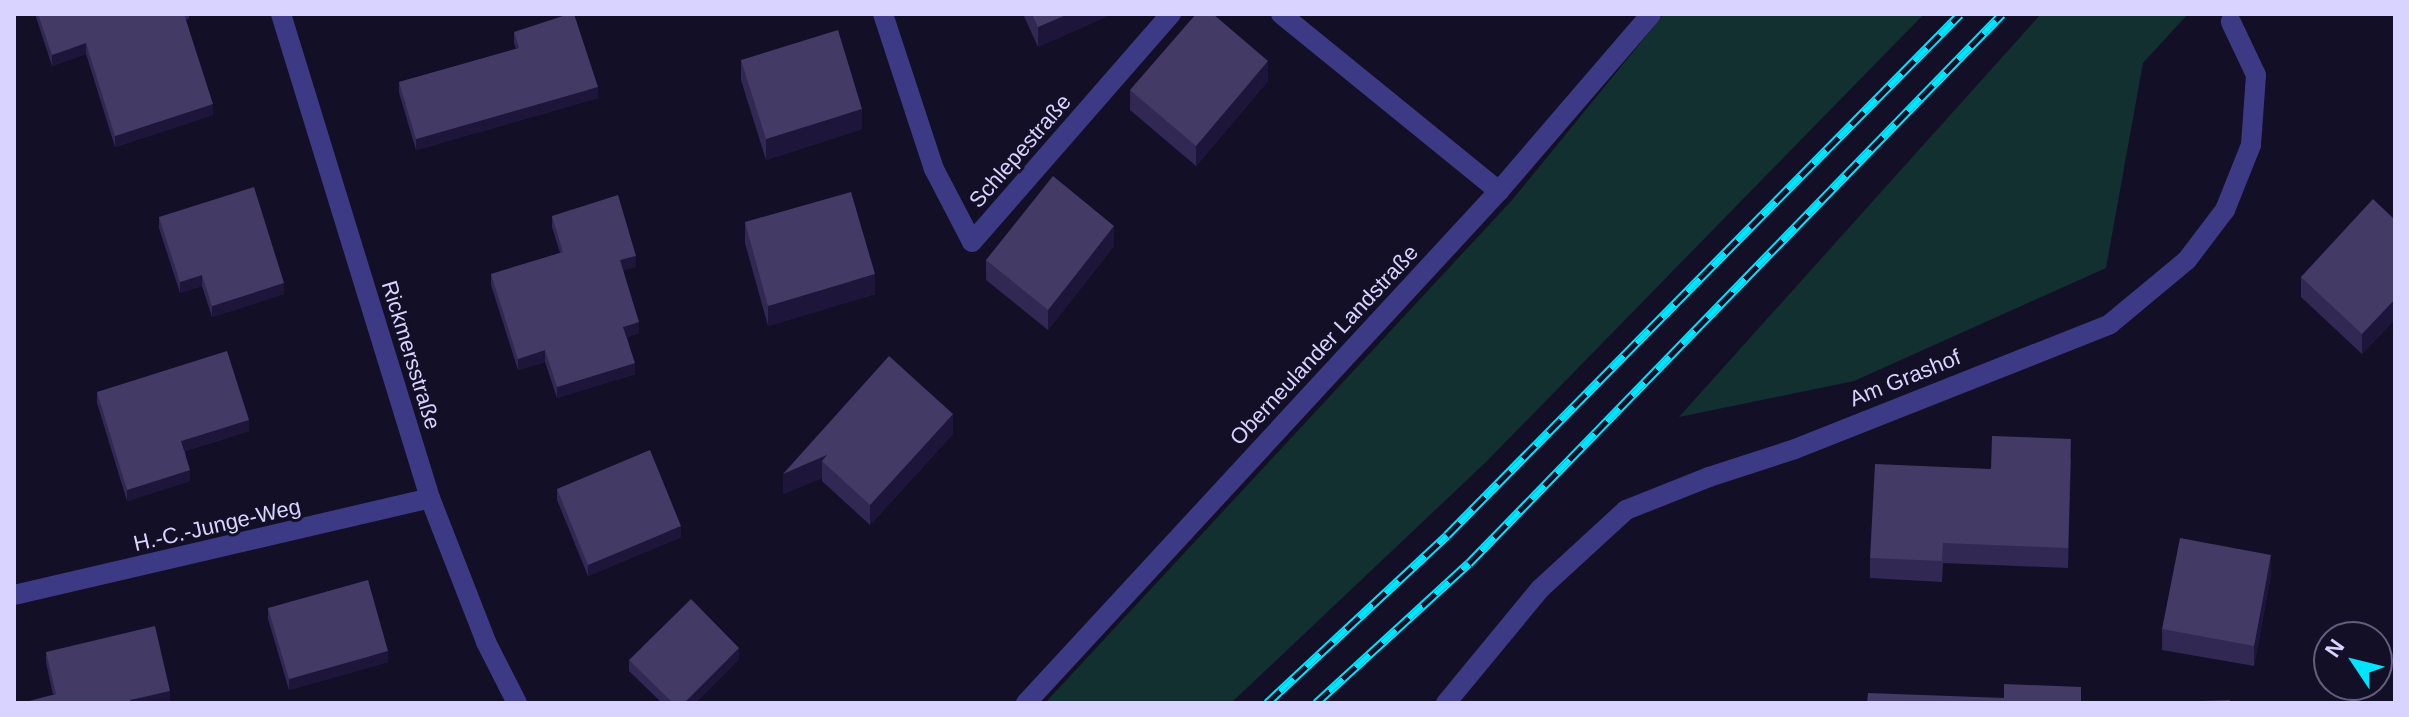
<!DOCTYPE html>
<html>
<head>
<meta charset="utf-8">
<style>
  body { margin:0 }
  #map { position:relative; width:2409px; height:717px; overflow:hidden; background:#130f26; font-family:Arial,sans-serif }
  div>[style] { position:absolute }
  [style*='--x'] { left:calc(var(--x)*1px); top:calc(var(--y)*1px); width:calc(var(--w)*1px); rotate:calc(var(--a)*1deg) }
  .green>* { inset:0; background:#12302f }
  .minor>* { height:20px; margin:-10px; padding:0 10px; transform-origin:10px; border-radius:10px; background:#3d3a85 }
  .rail>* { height:9px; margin-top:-4.5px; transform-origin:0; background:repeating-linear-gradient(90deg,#130f26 0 18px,#00e5ff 0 36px); box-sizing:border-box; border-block:2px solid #00e5ff }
  .wall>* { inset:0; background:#312854 }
  .shaded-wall>* { inset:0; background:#1d163a }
  .building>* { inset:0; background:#433a66 }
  span { translate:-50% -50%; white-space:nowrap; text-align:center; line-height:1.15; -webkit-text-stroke:6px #130f26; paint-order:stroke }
  .street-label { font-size:22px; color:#d9d4ff }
  .frame { position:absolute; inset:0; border:16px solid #d9d4ff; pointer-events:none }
  .north { position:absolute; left:2313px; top:621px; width:80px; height:80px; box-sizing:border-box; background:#130f26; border:2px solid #625e7d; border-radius:50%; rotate:305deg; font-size:22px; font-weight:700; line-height:32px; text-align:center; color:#d9d4ff }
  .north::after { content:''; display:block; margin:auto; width:28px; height:36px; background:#00e5ff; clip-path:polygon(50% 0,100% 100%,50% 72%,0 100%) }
</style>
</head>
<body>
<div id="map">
  <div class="green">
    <i style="clip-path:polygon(1664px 14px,1924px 14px,1486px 462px,1231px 703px,1045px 703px,1513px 199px)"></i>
    <i style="clip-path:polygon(2041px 14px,2188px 14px,2143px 63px,2106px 268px,1854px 381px,1679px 417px)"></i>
  </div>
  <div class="minor">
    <i style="--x:281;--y:14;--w:506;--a:72.89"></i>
    <i style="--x:430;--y:498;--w:155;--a:68.7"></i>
    <i style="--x:486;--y:642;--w:68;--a:63.1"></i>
    <i style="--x:883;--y:14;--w:163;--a:71.8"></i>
    <i style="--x:934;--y:169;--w:82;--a:62.5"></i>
    <i style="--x:972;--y:242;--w:303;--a:-48.9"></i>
    <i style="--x:1281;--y:14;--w:281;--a:39.1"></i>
    <i style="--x:14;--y:595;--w:427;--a:-13.1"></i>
    <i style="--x:1026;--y:703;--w:697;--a:-47.27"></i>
    <i style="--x:1499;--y:191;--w:233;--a:-49.3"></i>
    <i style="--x:1446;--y:703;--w:148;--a:-50.5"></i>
    <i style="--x:1540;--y:589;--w:117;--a:-42.6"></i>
    <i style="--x:1626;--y:510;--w:89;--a:-21.7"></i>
    <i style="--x:1709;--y:477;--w:90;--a:-18"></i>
    <i style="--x:1795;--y:449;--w:339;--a:-21.6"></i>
    <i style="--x:2110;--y:324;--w:100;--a:-39.7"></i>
    <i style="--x:2187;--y:260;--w:63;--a:-52.8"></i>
    <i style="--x:2225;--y:210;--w:70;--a:-68.2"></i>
    <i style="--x:2251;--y:145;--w:70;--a:-85.9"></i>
    <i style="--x:2256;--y:75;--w:59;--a:-115.3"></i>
  </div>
  <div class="rail">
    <i style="--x:1267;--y:703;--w:246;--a:-43"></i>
    <i style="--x:1447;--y:535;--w:731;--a:-45.44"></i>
    <i style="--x:1316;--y:703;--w:207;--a:-42.5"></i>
    <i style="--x:1469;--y:563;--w:765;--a:-45.85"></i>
  </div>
  <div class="wall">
    <i style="clip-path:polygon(35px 14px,189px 14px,189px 18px,186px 20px,213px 115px,115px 147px,86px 54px,52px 66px)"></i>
    <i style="clip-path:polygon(1023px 14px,1112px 14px,1038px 47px)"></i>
    <i style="clip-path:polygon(514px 32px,598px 98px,416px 150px,399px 93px,399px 82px,516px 49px,514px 43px)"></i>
    <i style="clip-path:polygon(741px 60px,862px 129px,766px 160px,741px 80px)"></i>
    <i style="clip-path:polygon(1268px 81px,1196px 166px,1130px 110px,1130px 90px)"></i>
    <i style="clip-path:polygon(552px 216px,636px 267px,623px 270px,639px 333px,627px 337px,635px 374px,557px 398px,545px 362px,518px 370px,491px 285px,491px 274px,560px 253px,552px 227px)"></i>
    <i style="clip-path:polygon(159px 217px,284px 294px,212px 317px,202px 286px,180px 293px,159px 228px)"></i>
    <i style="clip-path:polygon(2395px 220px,2395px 319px,2362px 354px,2301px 297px,2301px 277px)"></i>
    <i style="clip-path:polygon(745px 222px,875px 294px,768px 326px,745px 243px)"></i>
    <i style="clip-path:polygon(1114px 246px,1048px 330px,986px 280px,986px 260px)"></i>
    <i style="clip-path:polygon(97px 392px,249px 431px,185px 451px,190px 481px,127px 501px,97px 403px)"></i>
    <i style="clip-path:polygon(953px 414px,953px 434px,870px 525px,822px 481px,822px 478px,783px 494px,783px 474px)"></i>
    <i style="clip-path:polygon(2071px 459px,2068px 568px,1943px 563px,1942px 582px,1870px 578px,1870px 558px,1991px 469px)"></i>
    <i style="clip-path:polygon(557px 489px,681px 537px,588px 576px,557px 500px)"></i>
    <i style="clip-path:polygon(2271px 575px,2254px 666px,2162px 650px,2162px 629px)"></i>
    <i style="clip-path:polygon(268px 608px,388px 662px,289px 690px,268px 619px)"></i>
    <i style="clip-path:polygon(46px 652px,170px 702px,53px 694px,46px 663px)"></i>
    <i style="clip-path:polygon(739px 659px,695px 703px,662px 703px,629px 671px,629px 660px)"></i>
  </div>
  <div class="shaded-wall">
    <i style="clip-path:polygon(1068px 14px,1112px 14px,1038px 47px,1038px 27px)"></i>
    <i style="clip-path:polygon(86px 43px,86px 54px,52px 66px,52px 55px)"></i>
    <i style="clip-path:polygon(1268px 61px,1268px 81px,1196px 166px,1196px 146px)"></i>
    <i style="clip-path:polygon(598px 87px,598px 98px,416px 150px,416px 139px)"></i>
    <i style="clip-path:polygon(213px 104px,213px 115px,115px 147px,115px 136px)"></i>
    <i style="clip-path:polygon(862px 109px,862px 129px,766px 160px,766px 139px)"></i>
    <i style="clip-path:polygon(1114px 226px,1114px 246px,1048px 330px,1048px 310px)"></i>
    <i style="clip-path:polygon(636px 256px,636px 267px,620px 271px,620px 260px)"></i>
    <i style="clip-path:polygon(875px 274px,875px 294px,768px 326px,768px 306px)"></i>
    <i style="clip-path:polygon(202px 275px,202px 286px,180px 293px,180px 282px)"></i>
    <i style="clip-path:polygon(284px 283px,284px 294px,212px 317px,212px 306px)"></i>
    <i style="clip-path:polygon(2395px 299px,2395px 319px,2362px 354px,2362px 334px)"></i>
    <i style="clip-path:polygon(639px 322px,639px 333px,623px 338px,623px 327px)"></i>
    <i style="clip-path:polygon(545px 350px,545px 362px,518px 370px,518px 359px)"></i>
    <i style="clip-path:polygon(635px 363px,635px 374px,557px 398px,557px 387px)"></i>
    <i style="clip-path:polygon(953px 414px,953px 434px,870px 525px,870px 505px)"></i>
    <i style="clip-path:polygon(249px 420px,249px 431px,181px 452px,181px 441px)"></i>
    <i style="clip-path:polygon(827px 455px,822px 461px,822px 478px,783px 494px,783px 474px)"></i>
    <i style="clip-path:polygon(190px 470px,190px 481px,127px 501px,127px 490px)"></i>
    <i style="clip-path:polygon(681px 526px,681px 537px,588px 576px,588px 565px)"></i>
    <i style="clip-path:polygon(2271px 555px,2271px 575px,2254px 666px,2254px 646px)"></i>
    <i style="clip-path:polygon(739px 648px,739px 659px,695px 703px,684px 703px)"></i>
    <i style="clip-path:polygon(388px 651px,388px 662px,289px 690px,289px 679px)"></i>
    <i style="clip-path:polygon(170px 691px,170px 702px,165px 703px,130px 703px,130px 700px)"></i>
  </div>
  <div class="building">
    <i style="clip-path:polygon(38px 14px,184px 14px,213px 104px,115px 136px,86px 43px,52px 55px)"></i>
    <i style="clip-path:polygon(569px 14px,574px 14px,598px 87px,416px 139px,399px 82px,519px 48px,514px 32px)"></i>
    <i style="clip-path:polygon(1032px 14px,1068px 14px,1038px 27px)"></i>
    <i style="clip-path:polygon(1196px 14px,1213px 14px,1268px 61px,1196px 146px,1130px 90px)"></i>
    <i style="clip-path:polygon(838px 30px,862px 109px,766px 139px,741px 60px)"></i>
    <i style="clip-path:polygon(1053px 176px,1114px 226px,1048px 310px,986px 260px)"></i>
    <i style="clip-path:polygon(254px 187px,284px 283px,212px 306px,202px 275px,180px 282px,159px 217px)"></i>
    <i style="clip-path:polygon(851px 192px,875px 274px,768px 306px,745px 222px)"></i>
    <i style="clip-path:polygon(618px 195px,636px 256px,620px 260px,639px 322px,623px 327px,635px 363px,557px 387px,545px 350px,518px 359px,491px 274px,563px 252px,552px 216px)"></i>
    <i style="clip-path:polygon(2373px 199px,2395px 220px,2395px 299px,2362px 334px,2301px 277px)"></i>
    <i style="clip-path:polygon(227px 351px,249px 420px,181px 441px,190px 470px,127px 490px,97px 392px)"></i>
    <i style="clip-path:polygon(889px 356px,953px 414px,870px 505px,822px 461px,827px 455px,783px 474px)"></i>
    <i style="clip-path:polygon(1992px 436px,2071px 439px,2068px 548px,1943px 543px,1942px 561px,1870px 558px,1875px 464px,1991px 469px)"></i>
    <i style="clip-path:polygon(650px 450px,681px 526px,588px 565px,557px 489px)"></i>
    <i style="clip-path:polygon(2180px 538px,2271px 555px,2254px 646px,2162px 629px)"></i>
    <i style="clip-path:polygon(368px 580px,388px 651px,289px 679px,268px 608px)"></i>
    <i style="clip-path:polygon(691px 599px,739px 648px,684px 703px,673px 703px,629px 660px)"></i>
    <i style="clip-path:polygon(155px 626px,170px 691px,130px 700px,131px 703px,21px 703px,56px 694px,46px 652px)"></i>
    <i style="clip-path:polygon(2004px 684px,2081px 687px,2081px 703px,1867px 703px,1868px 693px,2004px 698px)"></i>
    <i style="clip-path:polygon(2230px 700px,2230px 703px,2169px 703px,2169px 702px)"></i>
  </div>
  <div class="street-label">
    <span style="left:1020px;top:151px;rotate:-49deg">Schlepestraße</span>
    <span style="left:1324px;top:345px;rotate:-47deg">Oberneulander Landstraße</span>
    <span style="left:411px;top:355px;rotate:73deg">Rickmersstraße</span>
    <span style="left:1905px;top:378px;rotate:-22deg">Am Grashof</span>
    <span style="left:217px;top:525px;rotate:-13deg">H.-C.-Junge-Weg</span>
  </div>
  <div class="frame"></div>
  <div class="north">N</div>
</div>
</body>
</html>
